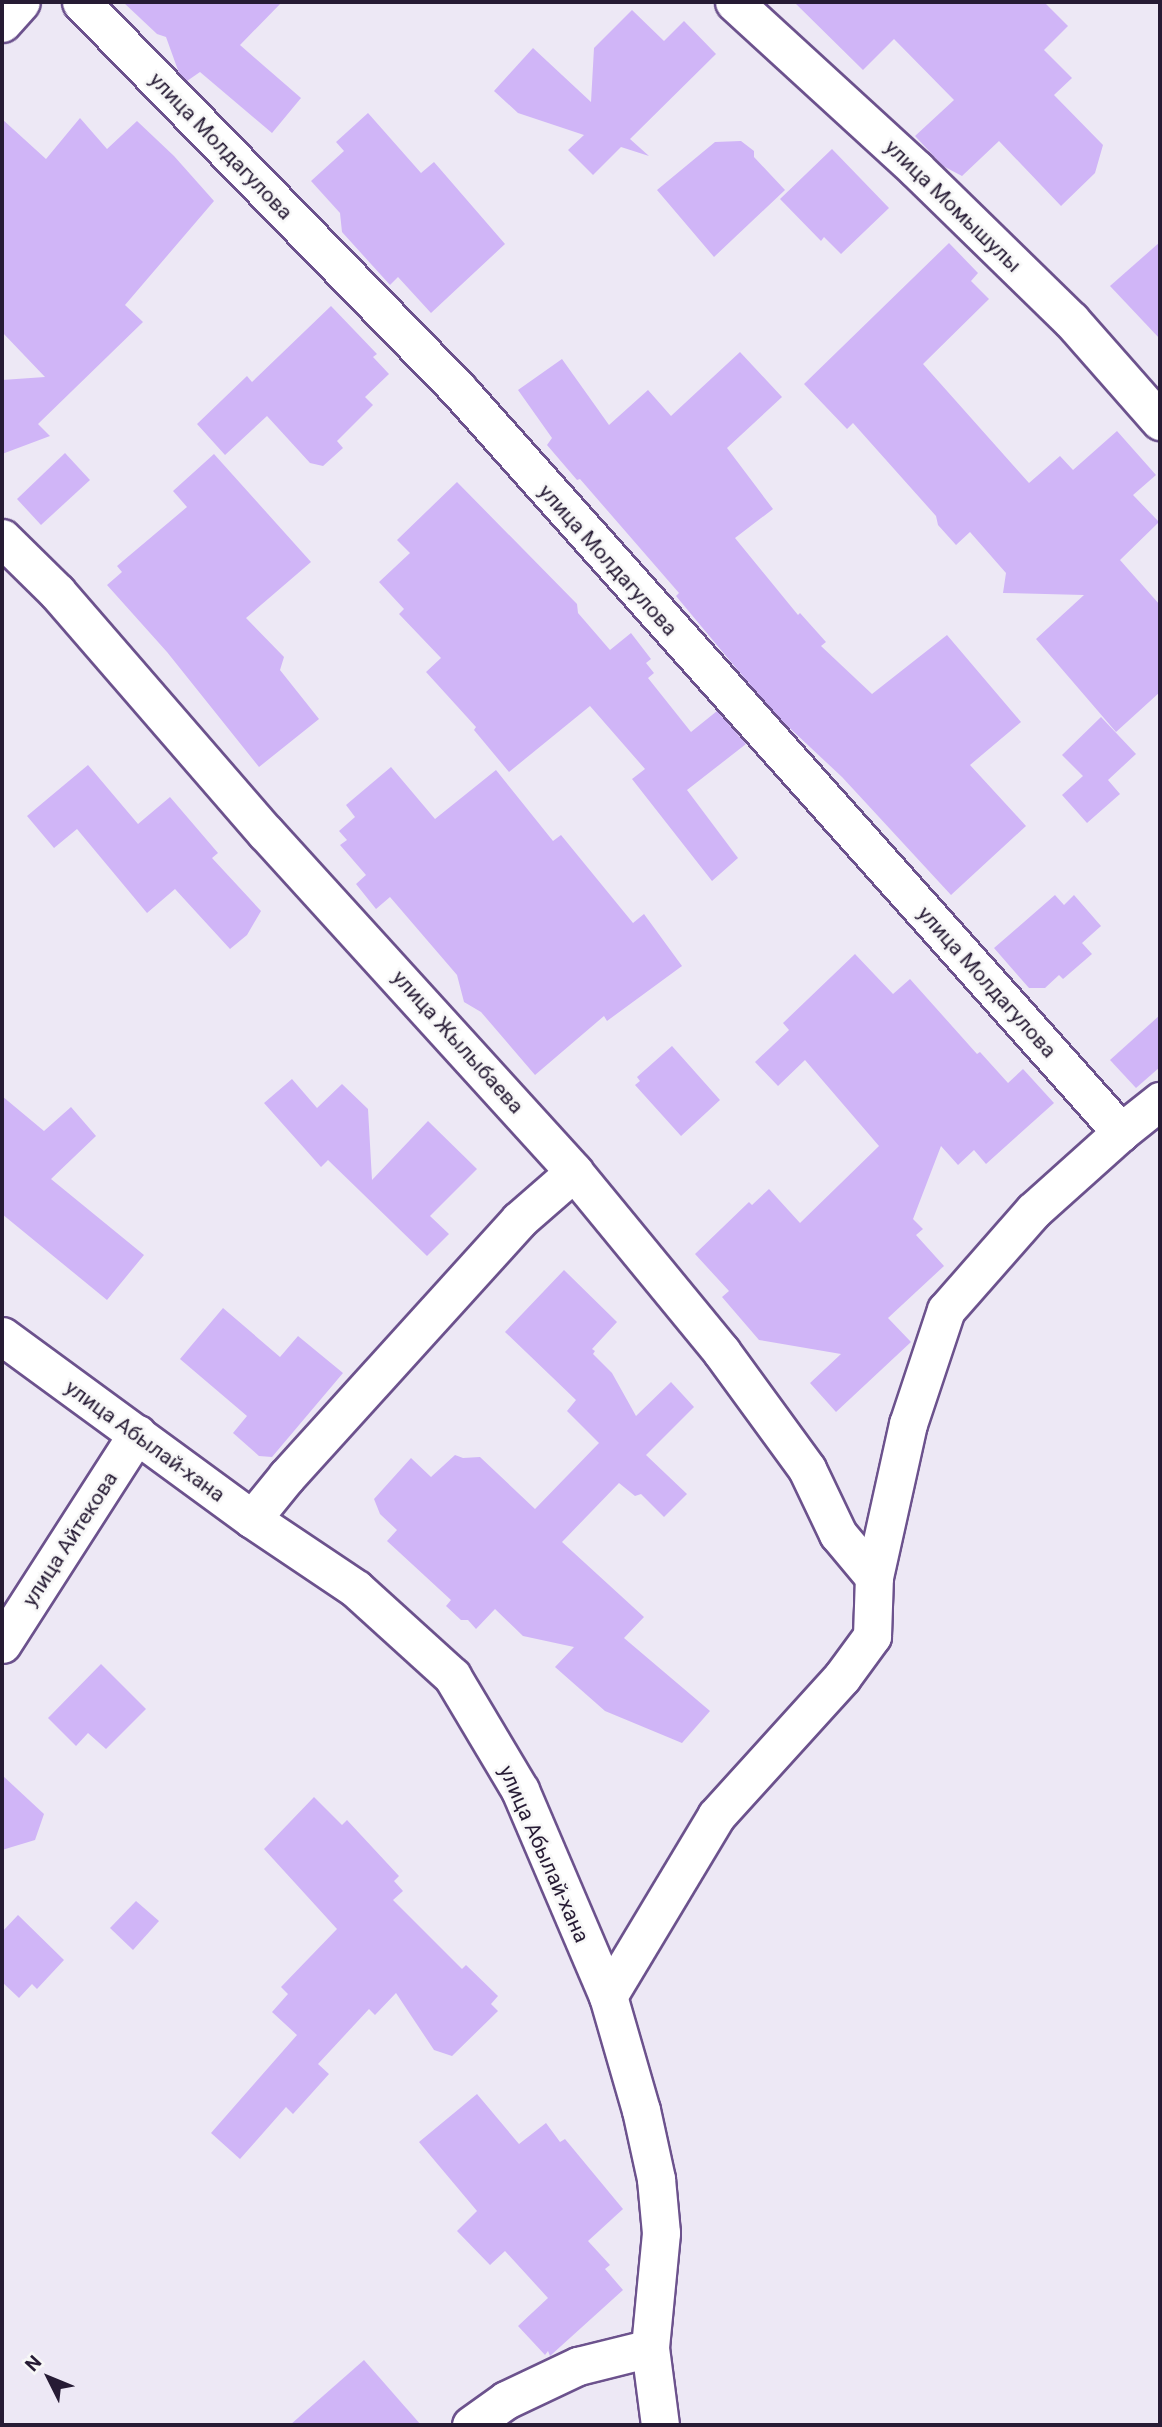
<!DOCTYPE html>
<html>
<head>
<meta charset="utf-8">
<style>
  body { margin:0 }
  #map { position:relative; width:1162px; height:2427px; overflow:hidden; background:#ede8f5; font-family:Roboto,sans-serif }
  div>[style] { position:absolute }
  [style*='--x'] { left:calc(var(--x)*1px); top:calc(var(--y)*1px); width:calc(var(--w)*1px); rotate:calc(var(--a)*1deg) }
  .building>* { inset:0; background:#d0b5f7 }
  .roads { filter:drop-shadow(2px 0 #6c528d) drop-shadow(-2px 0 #6c528d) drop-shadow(0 2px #6c528d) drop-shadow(0 -2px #6c528d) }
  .street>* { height:37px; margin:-18.5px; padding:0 18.5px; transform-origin:18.5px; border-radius:18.5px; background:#fff }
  span { translate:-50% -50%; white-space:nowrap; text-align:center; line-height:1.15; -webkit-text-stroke:5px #f7f7f7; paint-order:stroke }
  .street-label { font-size:21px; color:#261b34 }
  .frame { position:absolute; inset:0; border:4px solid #261b34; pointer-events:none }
  .north { position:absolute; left:14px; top:2343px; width:70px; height:70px; -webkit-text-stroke:5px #f7f7f7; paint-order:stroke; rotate:313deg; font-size:19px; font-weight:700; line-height:28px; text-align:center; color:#261b34 }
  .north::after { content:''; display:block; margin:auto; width:24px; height:32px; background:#261b34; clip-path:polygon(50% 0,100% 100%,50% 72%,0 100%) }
</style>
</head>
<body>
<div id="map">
  <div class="building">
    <i style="clip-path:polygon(123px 2px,282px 2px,240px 45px,301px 98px,272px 133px,200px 72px,187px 81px,179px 73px,166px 37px,157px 34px)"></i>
    <i style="clip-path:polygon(794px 2px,1044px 2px,1068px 26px,1044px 50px,1072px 78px,1054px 95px,1103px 145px,1095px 173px,1061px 206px,999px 141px,962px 176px,943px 166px,915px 136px,954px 100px,894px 39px,863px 70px)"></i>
    <i style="clip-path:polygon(632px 10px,664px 41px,684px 21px,716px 54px,630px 139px,649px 156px,621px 147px,593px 175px,568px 150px,584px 135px,518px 113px,494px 91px,533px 48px,591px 102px,594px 48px)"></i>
    <i style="clip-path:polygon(368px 113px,421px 173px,434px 162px,505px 244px,431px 313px,398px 277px,390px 285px,342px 232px,340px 213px,311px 181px,344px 151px,336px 142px)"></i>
    <i style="clip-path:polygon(80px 118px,107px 149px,137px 121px,174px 156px,214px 201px,125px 305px,143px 322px,38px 424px,50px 436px,2px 454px,2px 380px,45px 377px,2px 332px,2px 119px,46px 159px)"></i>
    <i style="clip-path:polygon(741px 141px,754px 151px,754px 157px,785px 190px,714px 257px,657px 190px,715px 142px)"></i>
    <i style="clip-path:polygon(832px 149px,889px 208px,841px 254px,824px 237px,821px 241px,780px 199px)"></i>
    <i style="clip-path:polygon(1160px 242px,1160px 339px,1110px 286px)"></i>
    <i style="clip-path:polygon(949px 243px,978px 273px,971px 281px,989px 299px,923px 364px,1029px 483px,1060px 456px,1073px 470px,1117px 431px,1156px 475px,1133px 495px,1159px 522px,1120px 560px,1160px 605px,1160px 692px,1116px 732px,1036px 639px,1084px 595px,1003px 593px,1006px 573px,970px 532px,956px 545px,938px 525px,936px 516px,853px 423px,847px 429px,804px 384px)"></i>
    <i style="clip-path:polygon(331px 306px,377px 354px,373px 357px,389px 374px,365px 397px,373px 405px,337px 441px,343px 448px,323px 466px,310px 463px,267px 416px,225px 455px,197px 424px,247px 376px,252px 382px)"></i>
    <i style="clip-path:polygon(740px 352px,782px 397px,727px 448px,773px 509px,735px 538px,798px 615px,800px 613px,826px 642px,821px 646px,872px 694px,947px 635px,1021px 722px,970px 765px,1026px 826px,951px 895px,842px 777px,779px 718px,736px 668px,676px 596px,679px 593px,580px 479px,577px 480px,547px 445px,552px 438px,518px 390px,562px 359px,609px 425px,648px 390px,671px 416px)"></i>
    <i style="clip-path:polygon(65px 453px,90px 480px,41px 525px,17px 499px)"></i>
    <i style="clip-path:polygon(214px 454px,311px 562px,246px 618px,284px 657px,280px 670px,319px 719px,259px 767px,167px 652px,107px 585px,122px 572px,117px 566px,187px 507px,173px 491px)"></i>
    <i style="clip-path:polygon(457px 482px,577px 604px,578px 613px,610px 650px,631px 633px,651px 659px,646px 663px,654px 673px,648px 678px,691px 732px,717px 711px,746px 744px,687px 790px,738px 858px,712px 881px,632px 779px,645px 769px,590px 706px,509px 772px,474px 730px,476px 727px,426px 672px,441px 658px,399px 614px,404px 609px,379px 582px,410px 553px,397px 540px)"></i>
    <i style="clip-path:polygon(1101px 717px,1136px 754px,1108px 780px,1120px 794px,1087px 823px,1062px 795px,1083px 776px,1062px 755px)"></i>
    <i style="clip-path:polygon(88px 765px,138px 824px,170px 797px,218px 853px,212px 858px,261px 911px,247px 935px,230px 949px,175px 889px,147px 913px,77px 829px,54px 848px,27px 816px)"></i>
    <i style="clip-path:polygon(391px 767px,435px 819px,496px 770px,553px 841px,561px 835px,633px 923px,644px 914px,682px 966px,607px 1021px,604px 1016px,535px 1075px,481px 1012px,464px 1002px,457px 975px,390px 897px,376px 909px,356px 884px,366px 875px,340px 845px,347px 840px,339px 831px,355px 817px,346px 805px)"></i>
    <i style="clip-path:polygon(1055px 895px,1064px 905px,1074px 895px,1101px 926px,1082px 943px,1092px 954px,1063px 979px,1059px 975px,1045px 988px,1029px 988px,994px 948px)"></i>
    <i style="clip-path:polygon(855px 954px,893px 994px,910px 979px,977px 1054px,980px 1052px,1008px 1083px,1023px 1069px,1054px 1103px,986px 1164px,974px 1150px,958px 1165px,941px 1146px,913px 1219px,923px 1229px,916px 1235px,944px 1266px,888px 1318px,911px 1342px,836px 1412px,810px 1383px,841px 1354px,759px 1340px,722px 1297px,729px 1291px,695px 1254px,749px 1202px,752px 1205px,769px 1189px,800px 1223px,879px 1146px,805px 1060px,778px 1086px,755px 1062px,789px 1030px,783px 1023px)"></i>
    <i style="clip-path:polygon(1160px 1015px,1160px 1067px,1136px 1088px,1110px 1060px)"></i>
    <i style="clip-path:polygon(672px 1046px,720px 1100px,681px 1136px,635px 1085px,640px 1081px,637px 1077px)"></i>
    <i style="clip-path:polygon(292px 1079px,317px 1108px,342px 1084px,368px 1109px,372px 1180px,428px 1121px,477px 1169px,430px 1216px,449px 1234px,427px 1256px,328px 1160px,321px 1167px,264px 1103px)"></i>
    <i style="clip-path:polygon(2px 1096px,44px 1131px,71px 1107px,96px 1136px,51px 1179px,144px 1255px,107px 1300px,2px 1214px)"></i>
    <i style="clip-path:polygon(564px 1270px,617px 1322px,592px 1349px,595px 1351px,593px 1354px,612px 1373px,636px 1416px,671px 1382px,694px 1407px,646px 1455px,687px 1494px,664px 1517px,641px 1494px,635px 1496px,619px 1483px,562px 1542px,644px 1617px,624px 1638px,710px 1711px,682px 1743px,605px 1711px,555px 1667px,574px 1647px,523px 1636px,495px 1609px,476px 1629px,468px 1620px,461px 1620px,446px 1606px,451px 1600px,387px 1541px,397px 1530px,380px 1514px,374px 1499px,411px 1458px,431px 1477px,455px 1455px,463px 1458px,480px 1457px,535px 1509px,599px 1443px,567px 1411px,576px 1400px,505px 1332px)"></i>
    <i style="clip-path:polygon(223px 1308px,280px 1357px,298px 1336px,343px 1373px,272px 1457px,259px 1456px,233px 1433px,247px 1416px,180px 1359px)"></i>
    <i style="clip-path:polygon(101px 1664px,146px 1709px,106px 1749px,88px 1733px,76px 1746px,48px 1718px)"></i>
    <i style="clip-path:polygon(2px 1775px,44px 1814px,35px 1840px,2px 1850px)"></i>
    <i style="clip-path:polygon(314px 1797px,342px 1825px,347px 1820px,399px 1876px,394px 1881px,403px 1891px,393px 1900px,462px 1969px,466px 1965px,498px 1996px,491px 2004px,498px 2011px,452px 2056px,434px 2050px,396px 1993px,375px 2015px,369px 2009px,318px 2064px,329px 2074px,293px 2114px,286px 2107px,240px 2159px,211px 2133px,297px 2035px,272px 2012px,288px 1994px,281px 1987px,337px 1929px,264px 1849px)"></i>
    <i style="clip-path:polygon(136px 1901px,159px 1921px,133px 1950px,110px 1928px)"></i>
    <i style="clip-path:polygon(18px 1915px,64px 1960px,37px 1989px,32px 1984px,19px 1998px,2px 1982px,2px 1932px)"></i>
    <i style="clip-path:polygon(477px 2094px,519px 2144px,546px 2123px,560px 2142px,565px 2139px,623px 2209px,588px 2241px,610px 2265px,605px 2269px,623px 2290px,550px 2356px,548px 2351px,545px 2355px,518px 2326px,548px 2298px,505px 2251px,490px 2265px,457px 2231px,477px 2211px,419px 2142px)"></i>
    <i style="clip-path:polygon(364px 2360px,421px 2425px,290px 2425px)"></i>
  </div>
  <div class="roads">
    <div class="street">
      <i style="--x:81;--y:2;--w:540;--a:45.75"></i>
      <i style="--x:458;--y:389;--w:996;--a:48.26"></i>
      <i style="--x:734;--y:2;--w:247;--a:42.5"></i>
      <i style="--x:916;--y:169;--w:216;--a:44.3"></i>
      <i style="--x:1071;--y:320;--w:135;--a:48.6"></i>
      <i style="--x:2;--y:23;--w:28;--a:-48"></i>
      <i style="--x:2;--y:538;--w:77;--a:44.5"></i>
      <i style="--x:57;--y:592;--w:319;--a:49.1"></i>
      <i style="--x:266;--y:833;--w:458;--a:47.7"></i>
      <i style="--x:574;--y:1172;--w:232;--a:50.6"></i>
      <i style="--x:721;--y:1351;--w:146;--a:53.9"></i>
      <i style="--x:807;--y:1469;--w:72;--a:64.5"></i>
      <i style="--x:838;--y:1534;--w:56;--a:50.1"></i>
      <i style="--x:2;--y:1336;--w:310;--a:36.2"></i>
      <i style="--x:252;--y:1519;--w:125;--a:33.9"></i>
      <i style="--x:356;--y:1589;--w:130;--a:42.2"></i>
      <i style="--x:452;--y:1676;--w:133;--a:59.2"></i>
      <i style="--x:520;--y:1790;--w:224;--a:66.9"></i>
      <i style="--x:608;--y:1996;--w:119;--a:73.9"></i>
      <i style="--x:641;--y:2110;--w:71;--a:77.7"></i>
      <i style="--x:656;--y:2179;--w:54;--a:84.7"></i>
      <i style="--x:661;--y:2233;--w:116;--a:95.5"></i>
      <i style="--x:650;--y:2348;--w:78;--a:82.6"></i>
      <i style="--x:252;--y:1519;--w:55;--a:-50.9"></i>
      <i style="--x:287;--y:1476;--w:345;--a:-47.8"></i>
      <i style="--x:519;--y:1220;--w:73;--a:-41.1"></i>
      <i style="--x:2;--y:1644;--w:250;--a:-57.3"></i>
      <i style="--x:608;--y:1996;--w:210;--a:-59"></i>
      <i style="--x:716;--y:1816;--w:188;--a:-47.8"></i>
      <i style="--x:842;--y:1677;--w:51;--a:-53.8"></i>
      <i style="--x:872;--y:1636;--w:59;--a:-88.1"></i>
      <i style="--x:874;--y:1577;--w:157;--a:-77.5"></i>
      <i style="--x:908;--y:1424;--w:120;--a:-71.6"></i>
      <i style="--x:946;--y:1310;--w:132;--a:-48.7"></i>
      <i style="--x:1033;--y:1211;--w:118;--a:-41.9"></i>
      <i style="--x:1121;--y:1132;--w:50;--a:-38.5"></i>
      <i style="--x:471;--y:2425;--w:43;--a:-35.5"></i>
      <i style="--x:506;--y:2400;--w:80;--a:-25.3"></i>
      <i style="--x:578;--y:2366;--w:74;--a:-14"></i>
    </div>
  </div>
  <div class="street-label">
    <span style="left:221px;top:146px;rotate:46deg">улица Молдагулова</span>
    <span style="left:953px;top:206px;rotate:44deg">улица Момышулы</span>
    <span style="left:608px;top:560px;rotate:48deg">улица Молдагулова</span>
    <span style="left:987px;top:982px;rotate:48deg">улица Молдагулова</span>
    <span style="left:458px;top:1042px;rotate:48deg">улица Жылыбаева</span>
    <span style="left:145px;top:1441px;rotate:36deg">улица Абылай-хана</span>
    <span style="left:70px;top:1539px;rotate:-57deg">улица Айтекова</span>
    <span style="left:544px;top:1854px;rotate:66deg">улица Абылай-хана</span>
  </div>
  <div class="frame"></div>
  <div class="north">N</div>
</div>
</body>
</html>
